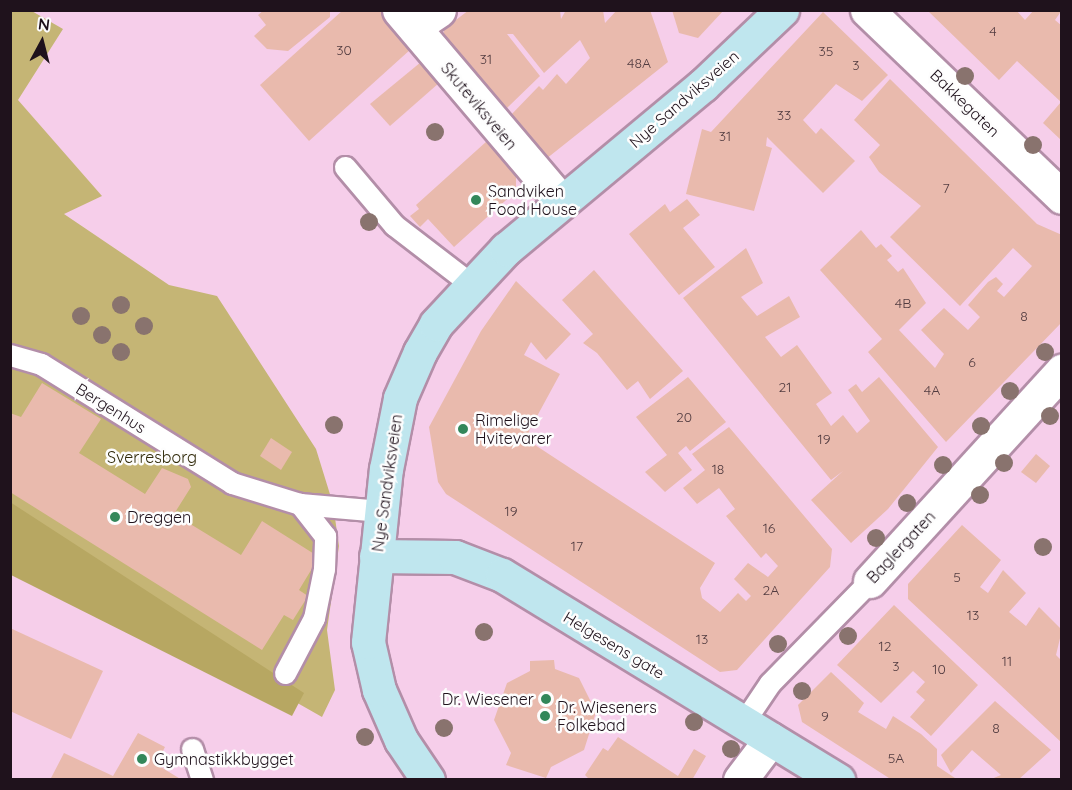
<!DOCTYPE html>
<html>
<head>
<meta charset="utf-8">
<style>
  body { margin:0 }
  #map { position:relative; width:1072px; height:790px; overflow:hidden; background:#f6ceea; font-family:Quicksand,sans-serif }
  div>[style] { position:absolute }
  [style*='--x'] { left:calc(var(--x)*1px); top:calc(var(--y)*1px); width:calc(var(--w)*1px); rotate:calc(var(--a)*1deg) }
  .green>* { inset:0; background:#c5b575 }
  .forest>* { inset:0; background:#b7a762 }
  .building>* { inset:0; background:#e9baad }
  .roads { filter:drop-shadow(2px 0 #b38ea8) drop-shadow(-2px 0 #b38ea8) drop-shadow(0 2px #b38ea8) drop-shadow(0 -2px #b38ea8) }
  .lane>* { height:21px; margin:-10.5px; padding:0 10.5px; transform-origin:10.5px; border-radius:10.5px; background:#fff }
  .street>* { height:33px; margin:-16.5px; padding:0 16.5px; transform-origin:16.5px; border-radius:16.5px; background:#fff }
  .secondary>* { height:33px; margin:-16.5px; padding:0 16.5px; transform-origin:16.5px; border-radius:16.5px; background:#bfe6ee }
  .trees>* { width:18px; height:18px; margin:-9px; border-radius:50%; background:#89736e }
  .dots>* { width:16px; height:16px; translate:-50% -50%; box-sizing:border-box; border:3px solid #fdfdfd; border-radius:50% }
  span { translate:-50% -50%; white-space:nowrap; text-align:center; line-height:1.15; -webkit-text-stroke:5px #fdfdfd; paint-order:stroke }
  .number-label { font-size:14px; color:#523c40 }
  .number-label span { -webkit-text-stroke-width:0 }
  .street-label { font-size:16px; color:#1f121c }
  .poi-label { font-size:16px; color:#1f121c }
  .left { translate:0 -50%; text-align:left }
  .right { translate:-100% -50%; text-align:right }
  .park-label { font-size:16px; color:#302909 }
  .frame { position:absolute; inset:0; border:12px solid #1f121c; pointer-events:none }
  .north { position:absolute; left:12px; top:12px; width:60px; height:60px; -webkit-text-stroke:4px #fdfdfd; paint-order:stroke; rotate:7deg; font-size:16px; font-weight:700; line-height:24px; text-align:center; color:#1f121c }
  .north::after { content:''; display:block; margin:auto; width:21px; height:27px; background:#1f121c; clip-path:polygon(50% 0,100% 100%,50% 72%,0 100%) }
</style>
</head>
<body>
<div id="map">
  <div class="green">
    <i style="clip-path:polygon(30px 10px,63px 29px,18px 100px,102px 196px,64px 214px,169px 285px,217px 296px,316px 449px,333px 504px,339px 546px,327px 630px,335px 690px,322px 717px,11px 540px,10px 11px)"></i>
  </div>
  <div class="forest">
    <i style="clip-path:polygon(10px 502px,304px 693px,292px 716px,11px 575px)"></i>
  </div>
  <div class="building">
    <i style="clip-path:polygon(264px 10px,330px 10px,330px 17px,288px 51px,267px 49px,254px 36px,266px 25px,258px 15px)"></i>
    <i style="clip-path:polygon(343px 10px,379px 10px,411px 49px,309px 141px,260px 85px)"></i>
    <i style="clip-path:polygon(469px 10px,560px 10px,561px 19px,566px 10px,603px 10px,605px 23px,617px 10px,650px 10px,668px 62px,546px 159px,506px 120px,539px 86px,543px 90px,557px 74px,566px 84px,590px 58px,580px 40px,544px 73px,513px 34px,507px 34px,540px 76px,506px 109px,443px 38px,444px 29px)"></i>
    <i style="clip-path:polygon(672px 10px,724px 10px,698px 38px,679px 33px)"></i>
    <i style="clip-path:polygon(927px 10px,1016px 10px,1025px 20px,1034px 10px,1062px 10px,1055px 20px,1062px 26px,1062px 141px,1043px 123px,1061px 102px,1017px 61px,999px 80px)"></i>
    <i style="clip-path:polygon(823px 12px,888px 75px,862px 101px,836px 84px,803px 120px,816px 134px,821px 128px,855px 161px,823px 193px,767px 137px,766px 146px,772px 148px,754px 211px,686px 194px,702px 129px,711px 132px)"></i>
    <i style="clip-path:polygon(421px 62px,439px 83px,390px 126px,370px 104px)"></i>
    <i style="clip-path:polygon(890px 79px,1037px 224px,1062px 235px,1062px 322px,946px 442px,868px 352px,882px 339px,820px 270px,861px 230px,876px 248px,881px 244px,892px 256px,887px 260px,898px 272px,903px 268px,926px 303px,899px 330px,935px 368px,944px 354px,921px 330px,944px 308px,968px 330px,980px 317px,968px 305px,988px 282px,996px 277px,1003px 284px,997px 291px,1004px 297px,1032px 266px,1013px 248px,960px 306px,890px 237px,921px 206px,879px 172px,869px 157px,880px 145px,854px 120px)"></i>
    <i style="clip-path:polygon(487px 141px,516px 174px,516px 191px,454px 247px,428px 219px,420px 227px,410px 216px,419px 209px,416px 205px)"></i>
    <i style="clip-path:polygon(687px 199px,700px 215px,683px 228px,715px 267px,679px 295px,629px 234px,665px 204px,670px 212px)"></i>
    <i style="clip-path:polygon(746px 248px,763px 283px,741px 297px,757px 316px,789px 296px,800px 317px,765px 337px,781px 357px,797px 345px,832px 393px,816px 404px,831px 426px,843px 415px,857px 433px,870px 421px,848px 390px,856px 384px,862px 392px,879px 377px,938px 447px,888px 509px,851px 543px,811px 500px,843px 471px,831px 480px,683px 298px)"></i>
    <i style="clip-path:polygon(594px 270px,683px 371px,650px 399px,638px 381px,627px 390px,597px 353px,583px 343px,593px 334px,562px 300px)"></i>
    <i style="clip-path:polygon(516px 281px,571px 334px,546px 360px,531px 342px,524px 355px,560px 374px,529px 431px,532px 443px,715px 563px,700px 588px,702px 598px,720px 612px,738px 593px,746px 601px,751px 596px,734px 579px,748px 563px,768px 577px,778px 566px,766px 553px,761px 558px,726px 516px,735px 509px,719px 488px,697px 504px,683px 488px,705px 470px,692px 454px,729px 427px,832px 549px,830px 567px,737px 670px,720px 672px,446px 494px,438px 482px,429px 427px,481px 331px)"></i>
    <i style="clip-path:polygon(688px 377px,726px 422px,690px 451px,686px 446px,678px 453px,692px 470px,665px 492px,645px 472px,667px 455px,636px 417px)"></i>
    <i style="clip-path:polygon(42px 383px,101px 419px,79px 453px,145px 494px,162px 468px,188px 479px,191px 487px,174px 514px,241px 555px,262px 521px,319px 557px,299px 590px,308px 596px,293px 620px,284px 615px,262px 650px,10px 492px,10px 413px,21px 417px)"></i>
    <i style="clip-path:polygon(271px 438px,292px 452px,281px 470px,260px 456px)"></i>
    <i style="clip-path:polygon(1036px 454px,1050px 466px,1036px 483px,1021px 472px)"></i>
    <i style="clip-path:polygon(962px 525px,1001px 560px,980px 587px,988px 593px,1003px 570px,1026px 593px,1009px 612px,1026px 626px,1039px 607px,1062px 630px,1056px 655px,1062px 661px,1062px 743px,908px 599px,908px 584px)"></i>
    <i style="clip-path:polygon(894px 605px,978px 685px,931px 736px,910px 717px,925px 700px,916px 692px,925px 682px,913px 671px,881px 703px,837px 665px)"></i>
    <i style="clip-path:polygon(10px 628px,103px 671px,71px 739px,10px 711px)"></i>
    <i style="clip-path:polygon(554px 660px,555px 669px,579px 678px,596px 712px,584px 750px,551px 767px,546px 778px,506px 765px,511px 753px,494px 720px,507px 683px,530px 671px,530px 661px)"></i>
    <i style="clip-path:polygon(831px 672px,864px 703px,858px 712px,886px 729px,893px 716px,921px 734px,937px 749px,937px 766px,958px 780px,892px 780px,802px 722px,798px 705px)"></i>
    <i style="clip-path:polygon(995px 701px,1051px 750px,1018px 780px,989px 780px,1001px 775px,972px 750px,951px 773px,941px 755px)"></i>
    <i style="clip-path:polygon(138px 733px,165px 747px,156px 764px,182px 780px,50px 780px,64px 753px,113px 776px)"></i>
    <i style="clip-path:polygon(618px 737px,678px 776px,694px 749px,706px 756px,692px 780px,590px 780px,585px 775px,603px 748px,608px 751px)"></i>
  </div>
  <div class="roads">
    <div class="lane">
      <i style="--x:345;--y:167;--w:76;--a:49.8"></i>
      <i style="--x:394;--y:225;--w:97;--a:37.5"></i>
      <i style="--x:10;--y:355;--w:32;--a:16"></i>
      <i style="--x:41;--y:364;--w:225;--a:31.9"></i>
      <i style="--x:232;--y:483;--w:71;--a:17.2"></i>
      <i style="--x:300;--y:504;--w:81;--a:4.9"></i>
      <i style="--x:285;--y:673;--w:62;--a:-62.2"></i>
      <i style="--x:314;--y:618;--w:50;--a:-78.5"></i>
      <i style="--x:324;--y:569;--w:33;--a:-88"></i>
      <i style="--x:325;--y:536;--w:41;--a:-128"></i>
      <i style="--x:743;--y:723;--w:48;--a:-56"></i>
      <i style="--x:770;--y:683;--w:143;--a:-45.6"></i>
      <i style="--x:192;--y:749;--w:33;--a:72"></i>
    </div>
    <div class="street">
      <i style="--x:399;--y:10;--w:250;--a:49.7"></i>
      <i style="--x:867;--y:10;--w:270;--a:43.8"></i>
      <i style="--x:414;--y:27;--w:30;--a:-34"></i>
      <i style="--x:870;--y:581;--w:285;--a:-47.6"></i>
      <i style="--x:740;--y:780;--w:51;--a:-52.9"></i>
    </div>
    <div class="secondary">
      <i style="--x:376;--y:556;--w:79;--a:0.7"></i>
      <i style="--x:455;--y:557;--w:50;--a:21"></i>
      <i style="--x:502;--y:575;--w:394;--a:31.4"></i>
      <i style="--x:428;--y:780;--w:48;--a:-124"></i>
      <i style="--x:401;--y:740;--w:55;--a:-113.7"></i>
      <i style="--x:379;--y:690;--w:49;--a:-102.9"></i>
      <i style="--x:368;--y:642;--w:174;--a:-84.1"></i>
      <i style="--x:386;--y:469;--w:72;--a:-78.8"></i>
      <i style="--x:400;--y:398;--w:50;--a:-66.5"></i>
      <i style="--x:420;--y:352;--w:32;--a:-60"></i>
      <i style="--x:436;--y:324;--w:103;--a:-47"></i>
      <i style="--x:506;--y:249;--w:256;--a:-39.8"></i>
      <i style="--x:703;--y:85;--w:109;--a:-43.5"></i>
    </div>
  </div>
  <div class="trees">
    <i style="left:965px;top:76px"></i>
    <i style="left:435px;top:132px"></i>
    <i style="left:1033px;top:145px"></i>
    <i style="left:369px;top:222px"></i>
    <i style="left:121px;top:305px"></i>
    <i style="left:81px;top:316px"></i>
    <i style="left:144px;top:326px"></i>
    <i style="left:102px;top:335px"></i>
    <i style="left:121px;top:352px"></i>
    <i style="left:1045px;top:352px"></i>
    <i style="left:1010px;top:391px"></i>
    <i style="left:1050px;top:416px"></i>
    <i style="left:334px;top:425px"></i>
    <i style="left:981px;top:426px"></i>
    <i style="left:1004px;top:463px"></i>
    <i style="left:943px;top:465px"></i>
    <i style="left:980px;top:495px"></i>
    <i style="left:907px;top:503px"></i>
    <i style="left:876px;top:538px"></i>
    <i style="left:1043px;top:547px"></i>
    <i style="left:484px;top:632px"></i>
    <i style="left:848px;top:636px"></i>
    <i style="left:778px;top:644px"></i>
    <i style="left:802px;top:691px"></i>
    <i style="left:694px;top:722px"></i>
    <i style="left:444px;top:728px"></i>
    <i style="left:365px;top:737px"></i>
    <i style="left:731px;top:749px"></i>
  </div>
  <div class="dots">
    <i style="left:476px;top:200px;background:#33875a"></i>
    <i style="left:463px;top:429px;background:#33875a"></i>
    <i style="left:115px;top:517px;background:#33875a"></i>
    <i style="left:546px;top:699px;background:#33875a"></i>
    <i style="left:545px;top:716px;background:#33875a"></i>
    <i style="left:142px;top:759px;background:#33875a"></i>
  </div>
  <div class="number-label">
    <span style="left:993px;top:31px">4</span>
    <span style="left:344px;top:50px">30</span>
    <span style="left:826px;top:51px">35</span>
    <span style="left:486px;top:59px">31</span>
    <span style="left:639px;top:63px">48A</span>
    <span style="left:856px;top:65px">3</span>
    <span style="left:784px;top:115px">33</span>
    <span style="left:725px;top:136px">31</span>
    <span style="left:946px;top:188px">7</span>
    <span style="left:903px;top:303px">4B</span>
    <span style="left:1024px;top:316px">8</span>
    <span style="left:972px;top:362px">6</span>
    <span style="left:785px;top:387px">21</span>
    <span style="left:932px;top:390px">4A</span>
    <span style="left:684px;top:417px">20</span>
    <span style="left:824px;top:439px">19</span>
    <span style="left:718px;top:469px">18</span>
    <span style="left:511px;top:511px">19</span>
    <span style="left:769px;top:528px">16</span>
    <span style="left:577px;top:546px">17</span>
    <span style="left:957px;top:577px">5</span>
    <span style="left:771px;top:590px">2A</span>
    <span style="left:973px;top:615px">13</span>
    <span style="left:702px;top:639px">13</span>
    <span style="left:885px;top:646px">12</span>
    <span style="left:1007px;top:661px">11</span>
    <span style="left:896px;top:666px">3</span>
    <span style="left:939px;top:669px">10</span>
    <span style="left:825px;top:716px">9</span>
    <span style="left:996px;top:728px">8</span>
    <span style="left:896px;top:758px">5A</span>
  </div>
  <div class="street-label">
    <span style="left:684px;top:99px;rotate:-41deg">Nye Sandviksveien</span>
    <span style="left:965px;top:103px;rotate:44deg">Bakkegaten</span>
    <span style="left:479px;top:106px;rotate:50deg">Skuteviksveien</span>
    <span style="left:111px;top:408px;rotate:32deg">Bergenhus</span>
    <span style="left:387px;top:483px;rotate:-82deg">Nye Sandviksveien</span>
    <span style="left:901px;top:547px;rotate:-47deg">Baglergaten</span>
    <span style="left:614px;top:645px;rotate:31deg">Helgesens gate</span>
  </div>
  <div class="poi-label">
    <span class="left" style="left:488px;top:200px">Sandviken<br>Food House</span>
    <span class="left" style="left:475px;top:429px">Rimelige<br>Hvitevarer</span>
    <span class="left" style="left:127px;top:517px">Dreggen</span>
    <span class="right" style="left:534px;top:699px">Dr. Wiesener</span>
    <span class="left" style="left:557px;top:716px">Dr. Wieseners<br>Folkebad</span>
    <span class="left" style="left:154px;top:759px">Gymnastikkbygget</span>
  </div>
  <div class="park-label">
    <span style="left:152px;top:457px">Sverresborg</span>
  </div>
  <div class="frame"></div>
  <div class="north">N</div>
</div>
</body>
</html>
